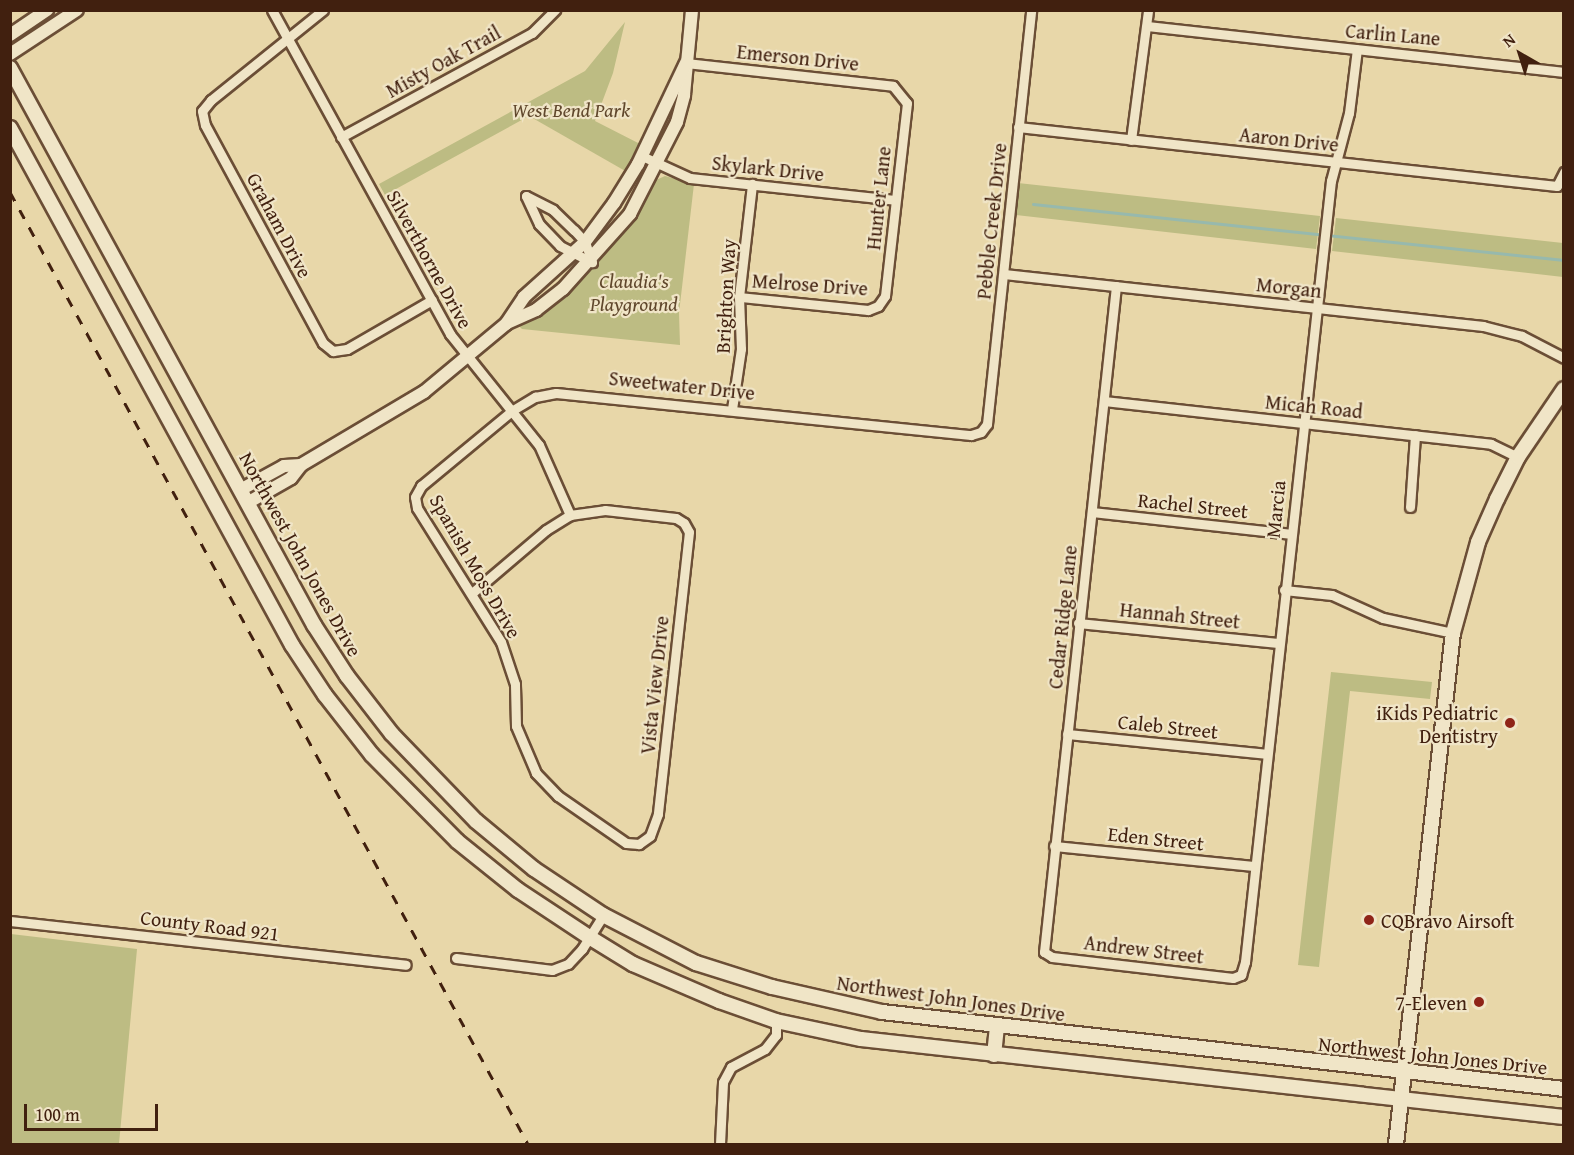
<!DOCTYPE html>
<html>
<head>
<meta charset="utf-8">
<style>
  body { margin:0 }
  #map { position:relative; width:1574px; height:1155px; overflow:hidden; background:#e8d7a9; font-family:"Gentium Book Plus",serif }
  div>[style] { position:absolute }
  [style*='--x'] { left:calc(var(--x)*1px); top:calc(var(--y)*1px); width:calc(var(--w)*1px); rotate:calc(var(--a)*1deg) }
  .green>* { inset:0; background:#bdbc83 }
  .stream>* { height:3px; margin:-1.5px; padding:0 1.5px; transform-origin:1.5px; border-radius:1.5px; background:#97b9ad }
  .roads { filter:drop-shadow(2px 0 #6b4e36) drop-shadow(-2px 0 #6b4e36) drop-shadow(0 2px #6b4e36) drop-shadow(0 -2px #6b4e36) }
  .minor>* { height:9px; margin:-4.5px; padding:0 4.5px; transform-origin:4.5px; border-radius:4.5px; background:#f0e5c7 }
  .tertiary>* { height:12px; margin:-6px; padding:0 6px; transform-origin:6px; border-radius:6px; background:#f0e5c7 }
  .secondary>* { height:14px; margin:-7px; padding:0 7px; transform-origin:7px; border-radius:7px; background:#f0e5c7 }
  .rail>* { height:3px; margin-top:-1.5px; transform-origin:0; background:repeating-linear-gradient(90deg,#41200f 0 10px,transparent 0 20px) }
  .dots>* { width:16px; height:16px; translate:-50% -50%; box-sizing:border-box; border:3px solid #f0e5c7; border-radius:50% }
  span { translate:-50% -50%; white-space:nowrap; text-align:center; line-height:1.15; -webkit-text-stroke:4.5px #f0e5c7; paint-order:stroke }
  .street-label { font-size:20px; color:#41200f }
  .park-label { font-size:20px; color:#60472c; font-style:italic }
  .poi-label { font-size:20px; color:#41200f }
  .right { translate:-100% -50%; text-align:right }
  .left { translate:0 -50%; text-align:left }
  .frame { position:absolute; inset:0; border:12px solid #41200f; pointer-events:none }
  .north { position:absolute; left:1490px; top:24px; width:60px; height:60px; -webkit-text-stroke:4px #f0e5c7; paint-order:stroke; rotate:321deg; font-size:16px; font-weight:700; line-height:24px; text-align:center; color:#41200f }
  .north::after { content:''; display:block; margin:auto; width:21px; height:27px; background:#41200f; clip-path:polygon(50% 0,100% 100%,50% 72%,0 100%) }
  .scale { position:absolute; left:24px; top:1104px; width:134px; height:27px; box-sizing:border-box; border:3px solid #41200f; border-top:0; padding-left:8px; font-size:18px; line-height:21px; white-space:nowrap; color:#41200f; -webkit-text-stroke:4px #f0e5c7; paint-order:stroke }
</style>
</head>
<body>
<div id="map">
  <div class="green">
    <i style="clip-path:polygon(625px 22px,613px 73px,595px 121px,642px 145px,627px 172px,529px 116px,385px 195px,379px 184px,585px 71px)"></i>
    <i style="clip-path:polygon(665px 176px,694px 184px,679px 313px,680px 345px,522px 329px,519px 326px,544px 310px,592px 267px,627px 225px,656px 180px)"></i>
    <i style="clip-path:polygon(1018px 183px,1320px 216px,1316px 249px,1015px 215px)"></i>
    <i style="clip-path:polygon(1336px 218px,1563px 243px,1563px 277px,1332px 251px)"></i>
    <i style="clip-path:polygon(1331px 672px,1432px 682px,1430px 699px,1350px 691px,1319px 967px,1298px 965px)"></i>
    <i style="clip-path:polygon(11px 934px,137px 949px,119px 1144px,11px 1144px)"></i>
  </div>
  <div class="stream">
    <i style="--x:1033;--y:204;--w:534;--a:6.02"></i>
  </div>
  <div class="roads">
    <div class="minor">
      <i style="--x:272;--y:10;--w:370;--a:61.2"></i>
      <i style="--x:450;--y:334;--w:142;--a:51.3"></i>
      <i style="--x:539;--y:445;--w:77;--a:66.1"></i>
      <i style="--x:323;--y:10;--w:144;--a:141.2"></i>
      <i style="--x:211;--y:100;--w:14;--a:129"></i>
      <i style="--x:202;--y:111;--w:14;--a:78"></i>
      <i style="--x:205;--y:125;--w:248;--a:61.6"></i>
      <i style="--x:323;--y:343;--w:13;--a:39"></i>
      <i style="--x:333;--y:351;--w:14;--a:-8"></i>
      <i style="--x:347;--y:349;--w:98;--a:-30"></i>
      <i style="--x:1147;--y:26;--w:420;--a:6.3"></i>
      <i style="--x:686;--y:63;--w:208;--a:6.3"></i>
      <i style="--x:893;--y:86;--w:22;--a:51"></i>
      <i style="--x:907;--y:103;--w:194;--a:96.5"></i>
      <i style="--x:885;--y:296;--w:12;--a:125"></i>
      <i style="--x:878;--y:306;--w:11;--a:158"></i>
      <i style="--x:868;--y:310;--w:130;--a:-174.2"></i>
      <i style="--x:1018;--y:127;--w:542;--a:6.25"></i>
      <i style="--x:1557;--y:186;--w:16;--a:-63"></i>
      <i style="--x:341;--y:137;--w:217;--a:-28.6"></i>
      <i style="--x:532;--y:33;--w:33;--a:-45"></i>
      <i style="--x:1131;--y:140;--w:131;--a:-82.5"></i>
      <i style="--x:642;--y:156;--w:53;--a:24.6"></i>
      <i style="--x:690;--y:178;--w:206;--a:6.1"></i>
      <i style="--x:526;--y:196;--w:30;--a:27"></i>
      <i style="--x:553;--y:210;--w:29;--a:44"></i>
      <i style="--x:574;--y:230;--w:16;--a:47"></i>
      <i style="--x:585;--y:242;--w:21;--a:71"></i>
      <i style="--x:526;--y:196;--w:31;--a:65"></i>
      <i style="--x:539;--y:224;--w:30;--a:46"></i>
      <i style="--x:560;--y:246;--w:36;--a:27"></i>
      <i style="--x:1004;--y:274;--w:482;--a:6.2"></i>
      <i style="--x:1483;--y:326;--w:40;--a:14.4"></i>
      <i style="--x:1522;--y:336;--w:47;--a:27.6"></i>
      <i style="--x:1116;--y:286;--w:670;--a:96.17"></i>
      <i style="--x:1044;--y:952;--w:9;--a:32"></i>
      <i style="--x:1052;--y:957;--w:182;--a:6.6"></i>
      <i style="--x:1233;--y:978;--w:9;--a:-21"></i>
      <i style="--x:1241;--y:975;--w:14;--a:-73"></i>
      <i style="--x:1245;--y:962;--w:786;--a:-83.72"></i>
      <i style="--x:1331;--y:181;--w:70;--a:-75.2"></i>
      <i style="--x:1349;--y:113;--w:64;--a:-82.9"></i>
      <i style="--x:1104;--y:401;--w:389;--a:6.3"></i>
      <i style="--x:1491;--y:444;--w:30;--a:26"></i>
      <i style="--x:732;--y:409;--w:61;--a:-81.5"></i>
      <i style="--x:741;--y:349;--w:52;--a:-92.2"></i>
      <i style="--x:739;--y:297;--w:114;--a:-83.4"></i>
      <i style="--x:1410;--y:507;--w:72;--a:-86"></i>
      <i style="--x:1092;--y:512;--w:199;--a:6.3"></i>
      <i style="--x:1284;--y:590;--w:48;--a:5.9"></i>
      <i style="--x:1332;--y:595;--w:56;--a:24.3"></i>
      <i style="--x:1383;--y:618;--w:72;--a:12.1"></i>
      <i style="--x:472;--y:593;--w:97;--a:-40.4"></i>
      <i style="--x:546;--y:530;--w:28;--a:-32"></i>
      <i style="--x:570;--y:515;--w:35;--a:-8"></i>
      <i style="--x:605;--y:510;--w:71;--a:6.4"></i>
      <i style="--x:676;--y:518;--w:9;--a:32"></i>
      <i style="--x:684;--y:523;--w:10;--a:61"></i>
      <i style="--x:689;--y:532;--w:284;--a:96.3"></i>
      <i style="--x:658;--y:814;--w:23;--a:110"></i>
      <i style="--x:650;--y:836;--w:14;--a:144"></i>
      <i style="--x:639;--y:844;--w:13;--a:-176"></i>
      <i style="--x:626;--y:843;--w:83;--a:-145.3"></i>
      <i style="--x:558;--y:796;--w:32;--a:-134"></i>
      <i style="--x:536;--y:773;--w:51;--a:-113.1"></i>
      <i style="--x:516;--y:726;--w:42;--a:-91.4"></i>
      <i style="--x:515;--y:684;--w:44;--a:-108.4"></i>
      <i style="--x:501;--y:642;--w:158;--a:-122.1"></i>
      <i style="--x:417;--y:508;--w:11;--a:-100"></i>
      <i style="--x:415;--y:497;--w:13;--a:-61"></i>
      <i style="--x:421;--y:486;--w:119;--a:-39.6"></i>
      <i style="--x:513;--y:410;--w:26;--a:-31"></i>
      <i style="--x:535;--y:397;--w:21;--a:-11"></i>
      <i style="--x:556;--y:393;--w:417;--a:5.8"></i>
      <i style="--x:971;--y:435;--w:10;--a:-17"></i>
      <i style="--x:981;--y:432;--w:10;--a:-53"></i>
      <i style="--x:987;--y:424;--w:416;--a:-83.9"></i>
      <i style="--x:1078;--y:623;--w:201;--a:5.7"></i>
      <i style="--x:1067;--y:734;--w:200;--a:5.7"></i>
      <i style="--x:1054;--y:846;--w:201;--a:5.7"></i>
      <i style="--x:10;--y:921;--w:398;--a:6.3"></i>
      <i style="--x:456;--y:958;--w:97;--a:7.1"></i>
      <i style="--x:552;--y:970;--w:17;--a:-21"></i>
      <i style="--x:568;--y:964;--w:21;--a:-47"></i>
      <i style="--x:582;--y:949;--w:40;--a:-58"></i>
      <i style="--x:720;--y:1144;--w:62;--a:-87.2"></i>
      <i style="--x:723;--y:1082;--w:17;--a:-62"></i>
      <i style="--x:731;--y:1067;--w:38;--a:-28"></i>
      <i style="--x:765;--y:1049;--w:18;--a:-52"></i>
      <i style="--x:776;--y:1035;--w:14;--a:-90"></i>
    </div>
    <div class="tertiary">
      <i style="--x:10;--y:35;--w:45;--a:-34"></i>
      <i style="--x:10;--y:54;--w:80;--a:-33.3"></i>
      <i style="--x:507;--y:323;--w:32;--a:-24"></i>
      <i style="--x:536;--y:310;--w:34;--a:-38"></i>
      <i style="--x:563;--y:289;--w:101;--a:-48.2"></i>
      <i style="--x:630;--y:214;--w:103;--a:-62.9"></i>
      <i style="--x:677;--y:122;--w:28;--a:-75"></i>
      <i style="--x:684;--y:95;--w:85;--a:-84.6"></i>
      <i style="--x:242;--y:489;--w:48;--a:-28.7"></i>
      <i style="--x:284;--y:466;--w:17;--a:-3"></i>
      <i style="--x:249;--y:502;--w:48;--a:-29.7"></i>
      <i style="--x:291;--y:478;--w:16;--a:-52"></i>
      <i style="--x:301;--y:465;--w:143;--a:-30.7"></i>
      <i style="--x:424;--y:392;--w:107;--a:-39.7"></i>
      <i style="--x:506;--y:324;--w:32;--a:-56"></i>
      <i style="--x:524;--y:297;--w:82;--a:-42"></i>
      <i style="--x:585;--y:242;--w:49;--a:-53.4"></i>
      <i style="--x:614;--y:203;--w:46;--a:-58.4"></i>
      <i style="--x:638;--y:164;--w:112;--a:-64.6"></i>
    </div>
    <div class="secondary">
      <i style="--x:10;--y:68;--w:635;--a:61.38"></i>
      <i style="--x:314;--y:625;--w:61;--a:57.1"></i>
      <i style="--x:347;--y:676;--w:73;--a:52.2"></i>
      <i style="--x:392;--y:734;--w:121;--a:46"></i>
      <i style="--x:476;--y:821;--w:75;--a:39.6"></i>
      <i style="--x:534;--y:869;--w:83;--a:33.7"></i>
      <i style="--x:603;--y:915;--w:105;--a:27.3"></i>
      <i style="--x:696;--y:963;--w:80;--a:17.5"></i>
      <i style="--x:772;--y:987;--w:113;--a:12.8"></i>
      <i style="--x:882;--y:1012;--w:686;--a:6.44"></i>
      <i style="--x:10;--y:128;--w:589;--a:61.39"></i>
      <i style="--x:292;--y:645;--w:60;--a:56.6"></i>
      <i style="--x:325;--y:695;--w:76;--a:51.9"></i>
      <i style="--x:372;--y:755;--w:121;--a:45.3"></i>
      <i style="--x:457;--y:841;--w:78;--a:38.8"></i>
      <i style="--x:518;--y:890;--w:85;--a:33.5"></i>
      <i style="--x:589;--y:937;--w:52;--a:31.5"></i>
      <i style="--x:633;--y:964;--w:94;--a:23.3"></i>
      <i style="--x:719;--y:1001;--w:60;--a:19.3"></i>
      <i style="--x:776;--y:1021;--w:87;--a:12"></i>
      <i style="--x:861;--y:1039;--w:707;--a:6.33"></i>
      <i style="--x:994;--y:1055;--w:30;--a:-84"></i>
      <i style="--x:1396;--y:1144;--w:514;--a:-83.64"></i>
      <i style="--x:1453;--y:633;--w:94;--a:-74.6"></i>
      <i style="--x:1478;--y:542;--w:47;--a:-66.2"></i>
      <i style="--x:1497;--y:499;--w:47;--a:-63.4"></i>
      <i style="--x:1518;--y:457;--w:82;--a:-55.9"></i>
    </div>
  </div>
  <div class="rail">
    <i style="--x:10;--y:192;--w:1084;--a:61.45"></i>
  </div>
  <div class="dots">
    <i style="left:1510px;top:723px;background:#8f2418"></i>
    <i style="left:1369px;top:920px;background:#8f2418"></i>
    <i style="left:1479px;top:1002px;background:#8f2418"></i>
  </div>
  <div class="street-label">
    <span style="left:1393px;top:34px;rotate:5deg">Carlin Lane</span>
    <span style="left:798px;top:57px;rotate:6deg">Emerson Drive</span>
    <span style="left:443px;top:61px;rotate:-29deg">Misty Oak Trail</span>
    <span style="left:1289px;top:139px;rotate:6deg">Aaron Drive</span>
    <span style="left:768px;top:168px;rotate:6deg">Skylark Drive</span>
    <span style="left:878px;top:198px;rotate:-84deg">Hunter Lane</span>
    <span style="left:991px;top:221px;rotate:-84deg">Pebble Creek Drive</span>
    <span style="left:280px;top:225px;rotate:62deg">Graham Drive</span>
    <span style="left:430px;top:259px;rotate:61deg">Silverthorne Drive</span>
    <span style="left:810px;top:284px;rotate:4deg">Melrose Drive</span>
    <span style="left:1289px;top:287px;rotate:6deg">Morgan</span>
    <span style="left:725px;top:296px;rotate:-87deg">Brighton Way</span>
    <span style="left:682px;top:385px;rotate:6deg">Sweetwater Drive</span>
    <span style="left:1314px;top:406px;rotate:6deg">Micah Road</span>
    <span style="left:1193px;top:505px;rotate:6deg">Rachel Street</span>
    <span style="left:1275px;top:509px;rotate:-84deg">Marcia</span>
    <span style="left:301px;top:554px;rotate:61deg">Northwest John Jones Drive</span>
    <span style="left:476px;top:566px;rotate:60deg">Spanish Moss Drive</span>
    <span style="left:1180px;top:615px;rotate:6deg">Hannah Street</span>
    <span style="left:1062px;top:617px;rotate:-84deg">Cedar Ridge Lane</span>
    <span style="left:654px;top:685px;rotate:-84deg">Vista View Drive</span>
    <span style="left:1168px;top:726px;rotate:6deg">Caleb Street</span>
    <span style="left:1156px;top:838px;rotate:6deg">Eden Street</span>
    <span style="left:210px;top:925px;rotate:7deg">County Road 921</span>
    <span style="left:1144px;top:949px;rotate:7deg">Andrew Street</span>
    <span style="left:951px;top:998px;rotate:8deg">Northwest John Jones Drive</span>
    <span style="left:1433px;top:1055px;rotate:6deg">Northwest John Jones Drive</span>
  </div>
  <div class="park-label">
    <span style="left:571px;top:109px">West Bend Park</span>
    <span style="left:634px;top:292px">Claudia's<br>Playground</span>
  </div>
  <div class="poi-label">
    <span class="right" style="left:1498px;top:724px">iKids Pediatric<br>Dentistry</span>
    <span class="left" style="left:1381px;top:920px">CQBravo Airsoft</span>
    <span class="right" style="left:1467px;top:1002px">7-Eleven</span>
  </div>
  <div class="frame"></div>
  <div class="north">N</div>
  <div class="scale">100 m</div>
</div>
</body>
</html>
